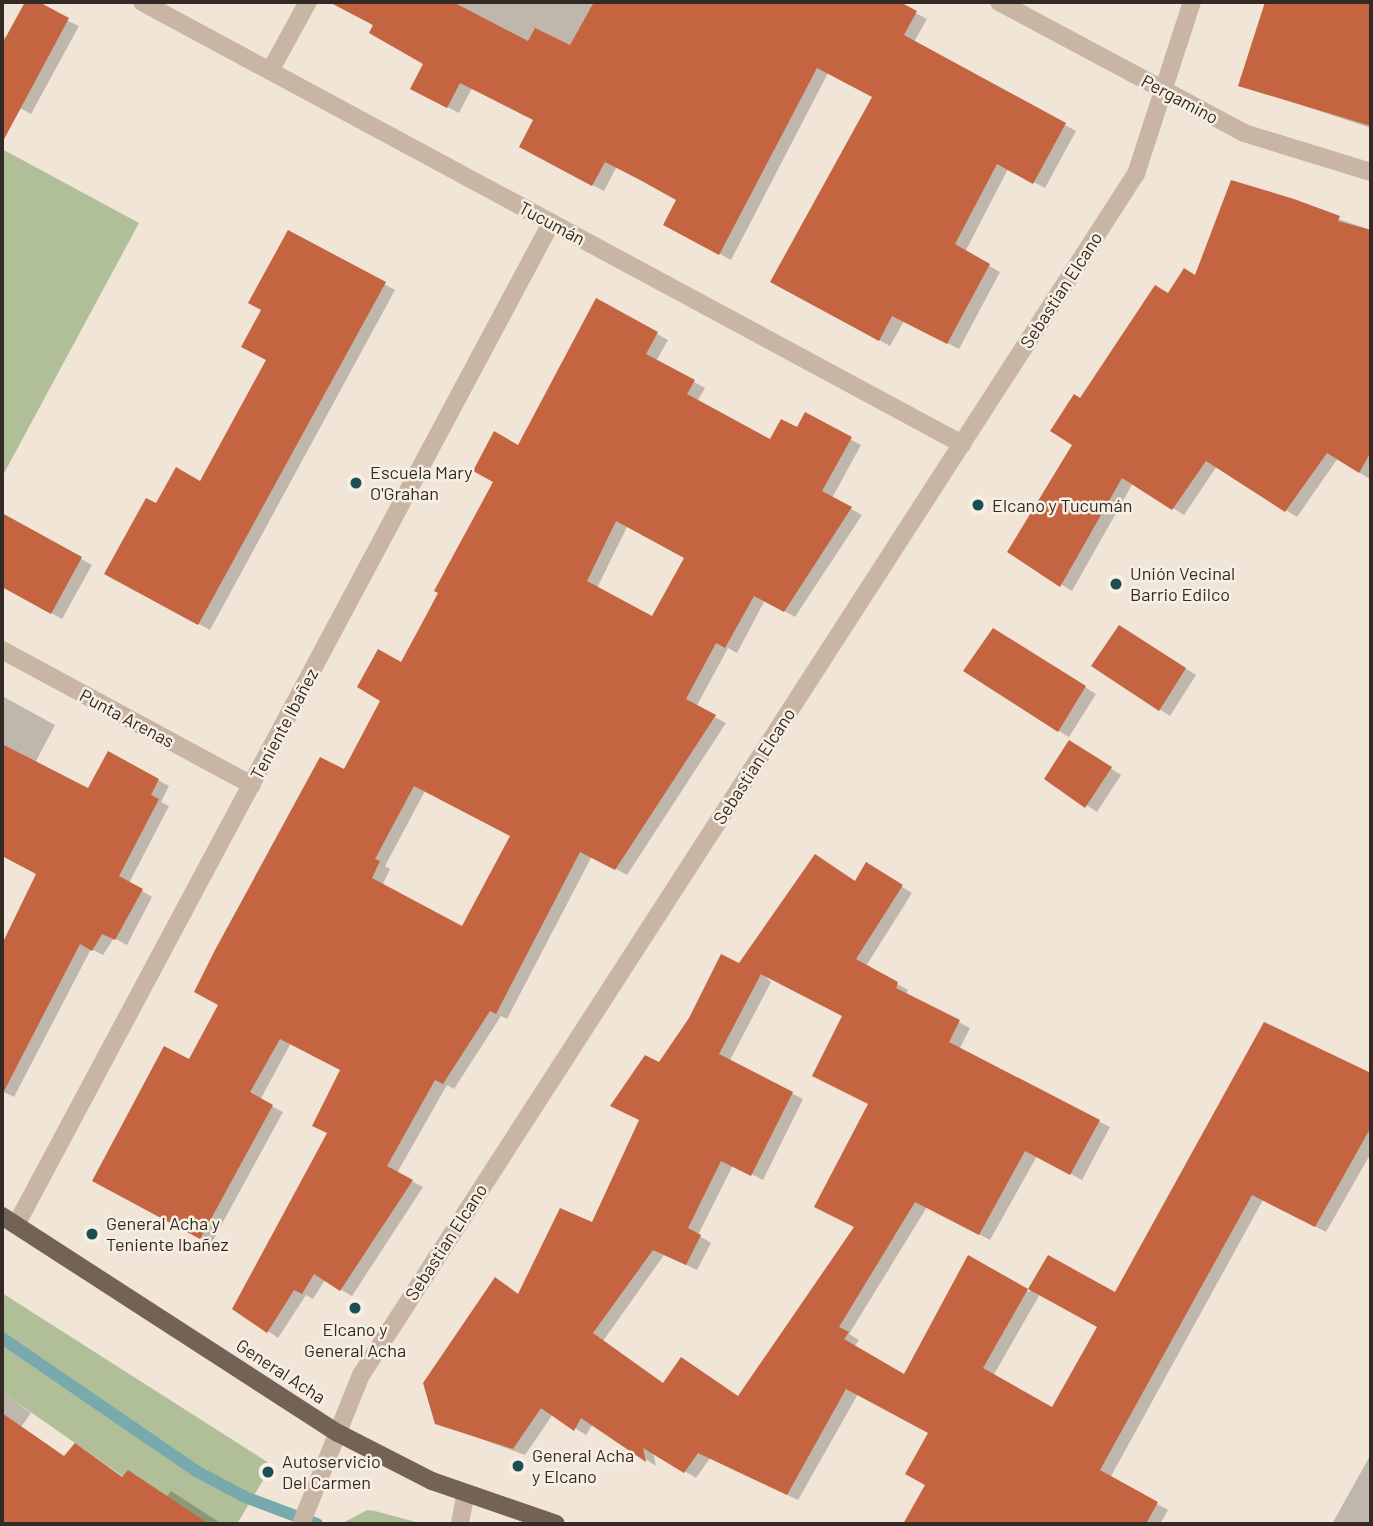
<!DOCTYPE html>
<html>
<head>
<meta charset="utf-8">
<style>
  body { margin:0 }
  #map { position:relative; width:1373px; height:1526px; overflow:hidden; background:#f0e5d7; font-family:Barlow,sans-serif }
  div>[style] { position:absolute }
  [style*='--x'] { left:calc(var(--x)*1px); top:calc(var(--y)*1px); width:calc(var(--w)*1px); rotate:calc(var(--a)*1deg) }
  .green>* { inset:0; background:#b1bf98 }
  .shadow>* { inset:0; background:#0003 }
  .stream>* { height:12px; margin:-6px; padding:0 6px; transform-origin:6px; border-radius:6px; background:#77a9ad }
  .building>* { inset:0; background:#c56441 }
  .minor>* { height:18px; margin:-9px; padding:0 9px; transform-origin:9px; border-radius:9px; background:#c8b5a4 }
  .major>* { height:18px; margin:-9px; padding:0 9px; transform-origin:9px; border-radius:9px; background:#756256 }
  .dots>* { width:19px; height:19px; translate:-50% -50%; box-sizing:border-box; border:4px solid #f8efe3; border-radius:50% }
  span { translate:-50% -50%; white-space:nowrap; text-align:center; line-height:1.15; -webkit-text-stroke:5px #f8efe3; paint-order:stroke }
  .street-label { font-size:18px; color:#332a26 }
  .poi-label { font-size:18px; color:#332a26 }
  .left { translate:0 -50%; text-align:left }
  .frame { position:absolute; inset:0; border:4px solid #332a26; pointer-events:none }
</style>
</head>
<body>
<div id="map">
  <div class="green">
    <i style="clip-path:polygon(2px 149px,139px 223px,2px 477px)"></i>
    <i style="clip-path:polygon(2px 1293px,272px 1465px,237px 1524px,191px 1524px,2px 1392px)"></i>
    <i style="clip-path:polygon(367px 1510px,375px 1511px,423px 1524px,341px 1524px)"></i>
  </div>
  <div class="shadow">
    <i style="clip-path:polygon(27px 2px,79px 26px,31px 114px,2px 98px,2px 36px,7px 38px)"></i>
    <i style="clip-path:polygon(367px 2px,895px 2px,927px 19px,914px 42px,1076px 131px,1045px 188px,1008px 169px,965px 252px,1000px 272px,959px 349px,904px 321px,890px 346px,773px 281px,874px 97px,828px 73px,731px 260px,665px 224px,679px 200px,617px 166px,604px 191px,532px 153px,535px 120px,472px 88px,459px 113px,424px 95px,425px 64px,360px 16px)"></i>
    <i style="clip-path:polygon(1266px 2px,1371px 2px,1371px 128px,1240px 85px)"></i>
    <i style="clip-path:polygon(1232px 183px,1371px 230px,1371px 480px,1338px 458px,1297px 517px,1217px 466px,1184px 515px,1133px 483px,1072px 591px,1009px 551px,1074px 444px,1081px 400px,1169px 295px,1197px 277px)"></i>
    <i style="clip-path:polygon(289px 232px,395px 290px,210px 630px,107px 574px,156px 506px,201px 483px,268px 360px,263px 310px)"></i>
    <i style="clip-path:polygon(evenodd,597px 301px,668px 340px,656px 361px,705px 388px,697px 402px,771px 441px,797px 429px,806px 415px,861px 445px,832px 498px,862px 515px,795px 617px,765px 600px,737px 653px,728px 648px,696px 707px,726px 723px,627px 875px,592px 856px,507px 1019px,501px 1016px,454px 1089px,447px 1085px,397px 1173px,423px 1187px,352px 1296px,325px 1280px,313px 1299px,306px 1295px,278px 1338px,268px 1331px,329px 1133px,342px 1070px,291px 1043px,260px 1100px,283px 1112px,211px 1244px,94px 1180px,189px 1061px,597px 301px,628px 525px,686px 558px,653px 618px,597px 588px,628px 525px,597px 301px,425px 791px,513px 836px,463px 928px,382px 886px,390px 869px,385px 866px,425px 791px)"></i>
    <i style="clip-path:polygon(4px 516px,92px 565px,62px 619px,2px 586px)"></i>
    <i style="clip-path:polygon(1131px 633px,1196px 675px,1170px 716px,1093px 666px)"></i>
    <i style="clip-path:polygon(1004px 636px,1096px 694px,1069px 737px,1059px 731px)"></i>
    <i style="clip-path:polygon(2px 696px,55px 725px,35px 763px,88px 790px,109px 753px,169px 786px,161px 802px,169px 806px,129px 883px,152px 897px,127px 945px,114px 938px,103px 955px,91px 949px,14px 1097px,4px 1092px,2px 1096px,2px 946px,38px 874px,2px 855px)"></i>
    <i style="clip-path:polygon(1080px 748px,1121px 775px,1097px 812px,1047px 779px)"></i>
    <i style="clip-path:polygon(evenodd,867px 865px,912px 893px,866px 966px,908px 990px,906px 995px,970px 1028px,959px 1050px,1110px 1127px,1082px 1180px,1037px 1156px,990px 1240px,927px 1207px,849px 1334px,859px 1340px,854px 1347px,905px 1376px,968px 1258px,1029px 1292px,1049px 1257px,1116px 1295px,1265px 1024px,1371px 1075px,1371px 1153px,1326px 1232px,1263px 1200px,1110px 1478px,1168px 1510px,1160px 1524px,905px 1524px,927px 1485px,930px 1432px,858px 1394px,798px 1500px,710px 1458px,696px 1478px,653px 1452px,656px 1466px,593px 1424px,586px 1435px,553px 1414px,525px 1455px,437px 1423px,506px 1285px,519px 1295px,592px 1225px,640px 1120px,660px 1064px,748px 970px,856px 882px,867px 865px,763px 974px,844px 1016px,870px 1104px,856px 1227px,740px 1397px,664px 1385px,603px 1341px,664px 1255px,697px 1270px,711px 1243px,698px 1235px,733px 1165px,763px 1180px,803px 1099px,729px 1062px,771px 982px,763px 974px,867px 865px,1040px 1294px,1099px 1327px,1053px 1409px,993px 1376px,1040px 1294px)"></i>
    <i style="clip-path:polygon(2px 1392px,31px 1413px,21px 1427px,65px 1458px,86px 1451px,124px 1478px,166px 1497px,171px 1491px,222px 1524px,2px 1524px)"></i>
    <i style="clip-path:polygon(1371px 1454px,1371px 1524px,1332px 1524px)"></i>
  </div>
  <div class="stream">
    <i style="--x:2;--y:1338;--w:235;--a:34.4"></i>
    <i style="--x:196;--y:1471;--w:55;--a:28"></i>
    <i style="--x:245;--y:1497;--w:77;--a:20.6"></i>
  </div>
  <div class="building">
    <i style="clip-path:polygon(25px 2px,39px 2px,69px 18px,2px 143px,2px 44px)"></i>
    <i style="clip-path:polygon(329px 2px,453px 2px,528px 41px,535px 28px,570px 45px,594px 2px,900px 2px,917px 11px,904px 35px,1066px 123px,1033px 184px,997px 164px,955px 244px,990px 264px,947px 344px,892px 316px,879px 341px,770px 282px,872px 97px,817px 68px,719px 255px,663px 225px,676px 200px,640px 180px,605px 162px,592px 186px,519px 147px,533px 120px,460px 83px,447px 108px,410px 89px,423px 64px,369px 33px,373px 25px)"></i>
    <i style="clip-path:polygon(1265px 2px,1371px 2px,1371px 126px,1238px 86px)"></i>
    <i style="clip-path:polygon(1231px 180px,1294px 199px,1340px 216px,1338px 221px,1371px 230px,1371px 452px,1359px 473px,1327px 453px,1285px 512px,1206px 461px,1172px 510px,1122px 478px,1060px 587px,1007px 552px,1072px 445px,1050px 431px,1074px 394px,1080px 398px,1155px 285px,1168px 293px,1184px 268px,1195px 275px)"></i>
    <i style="clip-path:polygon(288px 230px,386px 282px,198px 625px,104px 574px,146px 498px,156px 503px,176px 467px,200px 481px,266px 360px,241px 347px,261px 310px,248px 303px)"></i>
    <i style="clip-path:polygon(evenodd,596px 298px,658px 332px,646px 354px,695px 380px,687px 394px,770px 439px,781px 419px,797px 427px,805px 412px,852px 437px,822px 491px,852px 507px,784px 612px,754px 596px,725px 648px,716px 643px,686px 699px,716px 715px,615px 870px,580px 852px,496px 1014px,490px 1011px,443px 1084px,435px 1080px,387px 1166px,413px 1180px,340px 1291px,314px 1274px,302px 1294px,294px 1290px,267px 1333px,232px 1309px,327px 1133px,312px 1126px,340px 1070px,280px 1039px,250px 1092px,273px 1105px,200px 1239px,92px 1181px,164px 1046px,189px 1059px,218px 1005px,194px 992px,215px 950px,320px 757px,344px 769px,380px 701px,357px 687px,378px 649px,401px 662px,421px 625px,438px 593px,434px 591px,493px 482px,473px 471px,494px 431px,518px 445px,596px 298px,616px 521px,684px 558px,652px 616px,587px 581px,616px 521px,596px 298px,414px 786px,510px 836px,462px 926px,372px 878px,380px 861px,375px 859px,414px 786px)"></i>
    <i style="clip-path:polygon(2px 513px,82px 557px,51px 614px,2px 587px)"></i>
    <i style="clip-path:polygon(1119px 625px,1186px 668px,1159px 711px,1091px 666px)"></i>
    <i style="clip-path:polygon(993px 628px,1086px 686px,1058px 732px,963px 671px)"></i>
    <i style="clip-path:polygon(1069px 740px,1112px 767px,1085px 808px,1044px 779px)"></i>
    <i style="clip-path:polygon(2px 744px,88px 788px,108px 751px,159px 779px,151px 795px,159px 799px,119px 876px,143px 889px,115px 940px,102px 934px,92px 951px,80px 944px,2px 1095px,2px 944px,36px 874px,2px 856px)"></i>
    <i style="clip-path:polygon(evenodd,815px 854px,855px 881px,866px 862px,903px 885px,856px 959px,898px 982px,896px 988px,960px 1020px,949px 1042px,1100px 1120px,1070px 1175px,1025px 1151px,979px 1235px,915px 1202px,839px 1327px,849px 1332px,844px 1339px,904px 1374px,968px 1255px,1028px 1289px,1048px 1255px,1115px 1292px,1264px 1022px,1371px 1073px,1371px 1127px,1315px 1227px,1252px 1195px,1100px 1470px,1158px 1502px,1146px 1524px,903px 1524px,925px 1485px,905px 1474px,928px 1433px,846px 1389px,787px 1495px,698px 1453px,684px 1473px,643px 1448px,646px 1462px,581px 1418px,574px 1431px,541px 1408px,513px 1449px,435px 1424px,423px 1383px,495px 1277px,518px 1294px,560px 1208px,592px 1222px,639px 1120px,610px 1106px,645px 1055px,659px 1062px,689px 1018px,721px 954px,761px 974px,719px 1054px,793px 1092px,751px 1176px,721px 1161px,688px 1228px,701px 1235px,686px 1265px,653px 1250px,593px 1333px,663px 1383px,681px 1357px,738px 1396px,854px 1227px,814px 1207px,868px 1104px,812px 1076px,842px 1016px,739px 963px,815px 854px,1028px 1289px,1097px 1327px,1052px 1407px,983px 1368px,1028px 1289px)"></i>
    <i style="clip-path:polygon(2px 1413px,64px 1456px,75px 1443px,122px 1477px,128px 1470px,209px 1524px,2px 1524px)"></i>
  </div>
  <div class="minor">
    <i style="--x:142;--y:2;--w:932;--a:28.33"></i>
    <i style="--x:999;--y:2;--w:278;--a:28.1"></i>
    <i style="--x:1244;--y:133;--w:133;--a:17.1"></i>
    <i style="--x:270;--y:71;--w:79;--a:-61.2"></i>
    <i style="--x:2;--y:650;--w:284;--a:28.4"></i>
    <i style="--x:16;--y:1225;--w:1136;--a:-61.9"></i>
    <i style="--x:301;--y:1524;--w:161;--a:-68.1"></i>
    <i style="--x:361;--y:1375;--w:1429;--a:-57.17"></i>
    <i style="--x:1136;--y:174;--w:181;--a:-72"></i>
    <i style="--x:460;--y:1524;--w:29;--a:-80"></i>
  </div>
  <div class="major">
    <i style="--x:2;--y:1216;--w:400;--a:32.9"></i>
    <i style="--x:338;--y:1433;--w:106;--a:27.1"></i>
    <i style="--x:432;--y:1481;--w:131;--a:19.1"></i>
  </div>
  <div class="dots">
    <i style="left:356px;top:483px;background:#1c4f54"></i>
    <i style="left:978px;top:505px;background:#1c4f54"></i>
    <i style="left:1116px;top:584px;background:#1c4f54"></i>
    <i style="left:92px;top:1234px;background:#1c4f54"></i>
    <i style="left:355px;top:1308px;background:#1c4f54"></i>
    <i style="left:518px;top:1466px;background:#1c4f54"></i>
    <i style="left:268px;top:1472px;background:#1c4f54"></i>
  </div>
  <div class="street-label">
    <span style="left:1180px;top:99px;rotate:28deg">Pergamino</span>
    <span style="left:552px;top:223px;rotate:28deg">Tucumán</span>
    <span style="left:1061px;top:290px;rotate:-57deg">Sebastian Elcano</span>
    <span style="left:127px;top:718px;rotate:28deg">Punta Arenas</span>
    <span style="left:284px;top:724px;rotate:-62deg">Teniente Ibañez</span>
    <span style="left:754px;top:766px;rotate:-57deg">Sebastian Elcano</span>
    <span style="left:446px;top:1242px;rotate:-57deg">Sebastian Elcano</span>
    <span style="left:281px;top:1371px;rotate:33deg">General Acha</span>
  </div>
  <div class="poi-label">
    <span class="left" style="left:370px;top:483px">Escuela Mary<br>O'Grahan</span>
    <span class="left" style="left:992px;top:505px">Elcano y Tucumán</span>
    <span class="left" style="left:1130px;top:584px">Unión Vecinal<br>Barrio Edilco</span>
    <span class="left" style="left:106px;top:1234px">General Acha y<br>Teniente Ibañez</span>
    <span style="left:355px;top:1340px">Elcano y<br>General Acha</span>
    <span class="left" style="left:532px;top:1466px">General Acha<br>y Elcano</span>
    <span class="left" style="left:282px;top:1472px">Autoservicio<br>Del Carmen</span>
  </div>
  <div class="frame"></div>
</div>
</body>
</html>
